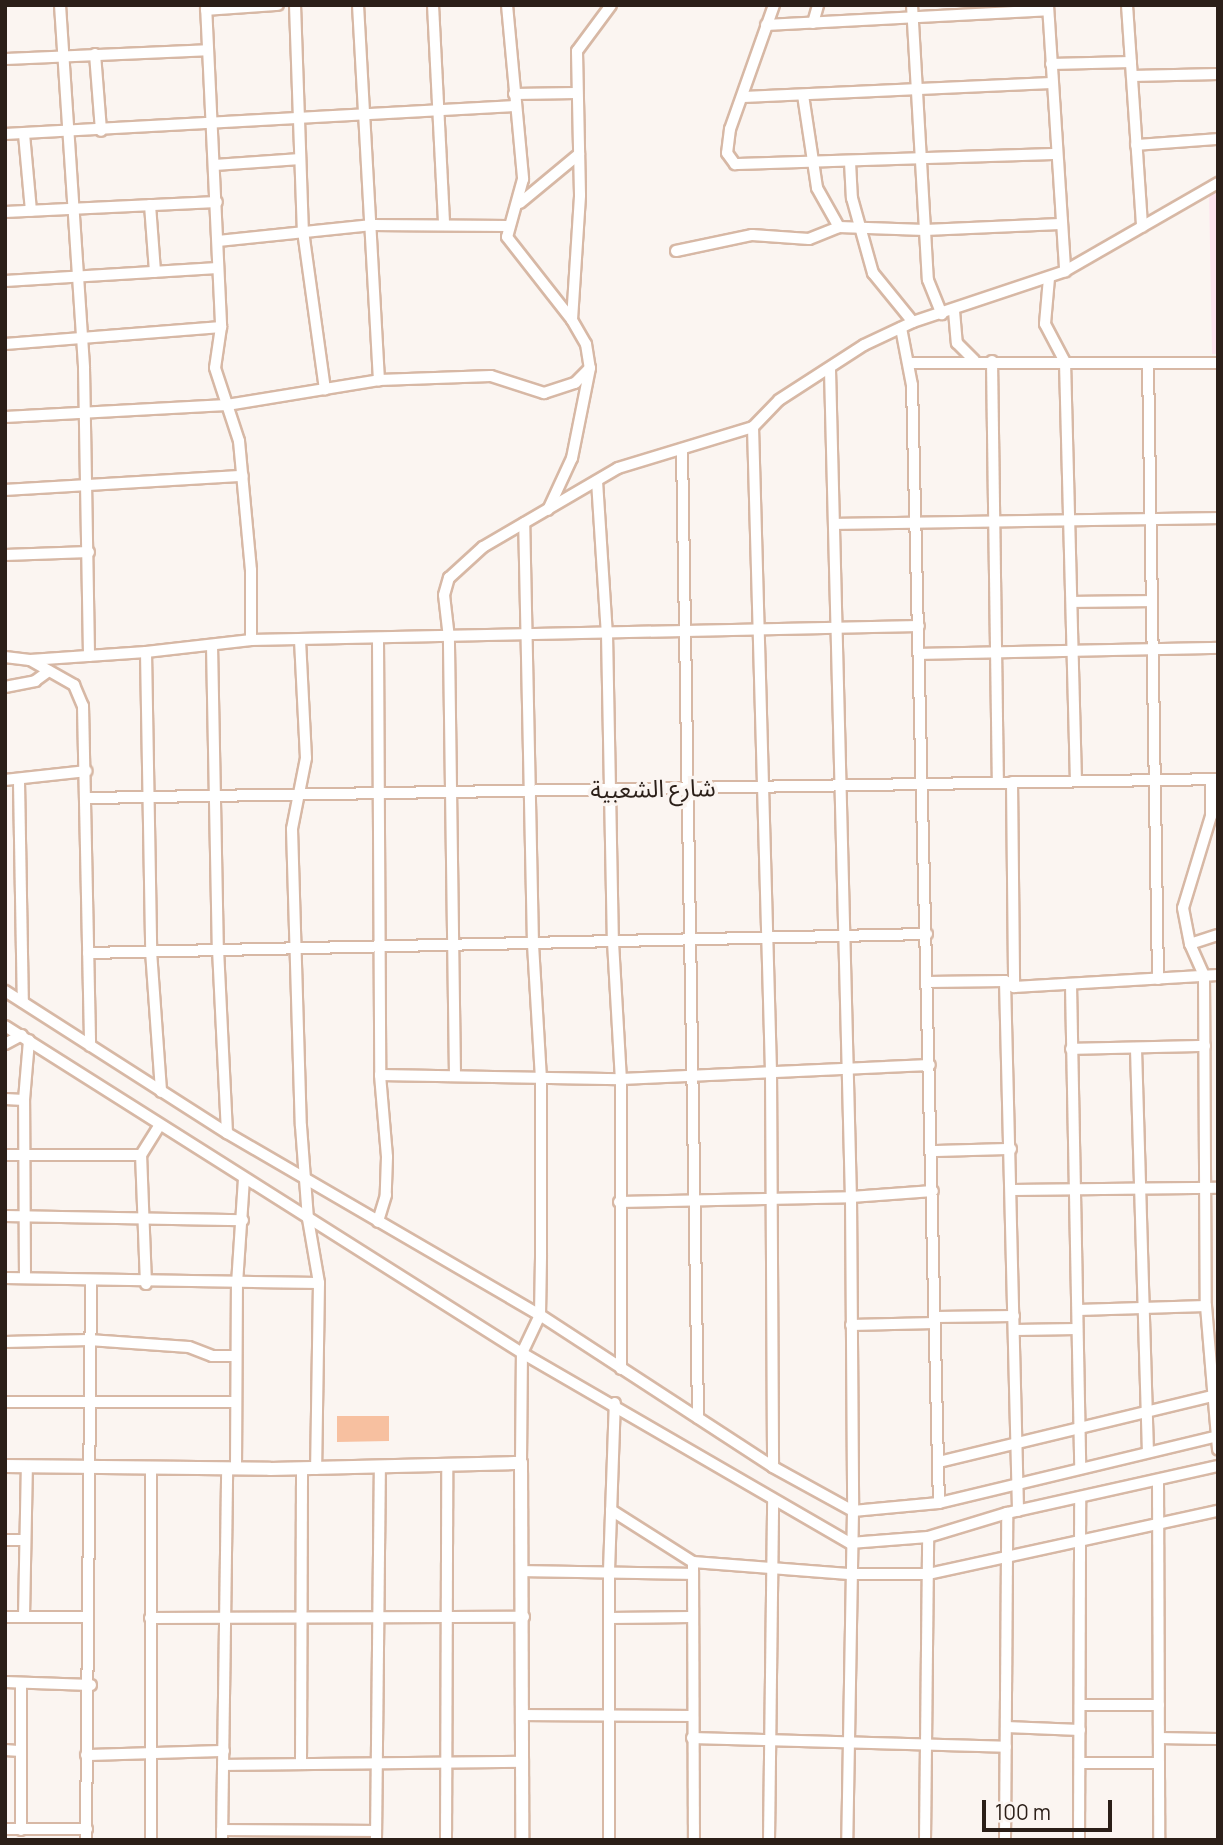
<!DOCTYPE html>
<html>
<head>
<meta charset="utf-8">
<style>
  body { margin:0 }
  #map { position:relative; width:1223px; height:1845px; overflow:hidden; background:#fbf5f1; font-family:Manrope,"Noto Sans Arabic",sans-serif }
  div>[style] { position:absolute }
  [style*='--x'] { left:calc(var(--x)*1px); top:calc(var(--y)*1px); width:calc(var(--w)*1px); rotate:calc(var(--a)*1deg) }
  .industrial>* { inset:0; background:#fde4ee }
  .green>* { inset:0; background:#f7c0a0 }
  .roads { filter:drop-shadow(2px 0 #d7b8a5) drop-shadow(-2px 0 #d7b8a5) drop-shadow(0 2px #d7b8a5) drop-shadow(0 -2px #d7b8a5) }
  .minor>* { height:10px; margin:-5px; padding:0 5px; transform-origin:5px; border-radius:5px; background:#fff }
  .tertiary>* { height:12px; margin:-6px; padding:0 6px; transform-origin:6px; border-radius:6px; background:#fff }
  span { translate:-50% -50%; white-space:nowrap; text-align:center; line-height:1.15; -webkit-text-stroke:7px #fbf5f1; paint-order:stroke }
  .street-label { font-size:24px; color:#2b1f18 }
  .frame { position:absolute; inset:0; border:7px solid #2b1f18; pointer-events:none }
  .scale { position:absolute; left:982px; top:1800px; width:130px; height:32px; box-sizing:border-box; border:4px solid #2b1f18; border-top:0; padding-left:9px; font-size:21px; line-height:24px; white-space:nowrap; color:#2b1f18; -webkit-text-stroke:5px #fbf5f1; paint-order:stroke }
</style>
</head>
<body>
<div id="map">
  <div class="industrial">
    <i style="clip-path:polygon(1218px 187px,1218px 354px,1212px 354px,1209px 191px)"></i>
  </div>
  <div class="green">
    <i style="clip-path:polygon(337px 1416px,389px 1416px,389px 1441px,337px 1442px)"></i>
  </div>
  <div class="roads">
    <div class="minor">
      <i style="--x:60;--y:5;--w:364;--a:86.2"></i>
      <i style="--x:84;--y:368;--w:288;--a:89"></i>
      <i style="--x:206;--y:5;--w:322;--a:87.3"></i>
      <i style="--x:221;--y:327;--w:41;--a:98.3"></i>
      <i style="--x:215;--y:368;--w:77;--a:71.8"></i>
      <i style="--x:239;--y:441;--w:130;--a:84.7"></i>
      <i style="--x:251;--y:570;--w:70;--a:90"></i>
      <i style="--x:295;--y:5;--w:226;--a:88"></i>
      <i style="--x:303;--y:231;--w:160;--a:82.1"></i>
      <i style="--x:358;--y:5;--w:376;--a:86.8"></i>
      <i style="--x:379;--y:380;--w:112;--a:-2"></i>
      <i style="--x:491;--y:376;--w:56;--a:17.8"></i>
      <i style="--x:544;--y:393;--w:33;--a:-18"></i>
      <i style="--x:575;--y:383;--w:21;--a:-45"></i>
      <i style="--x:433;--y:5;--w:217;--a:87.1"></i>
      <i style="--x:507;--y:5;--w:175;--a:84.7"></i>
      <i style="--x:523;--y:179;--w:60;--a:105.4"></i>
      <i style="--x:507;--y:237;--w:105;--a:51.9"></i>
      <i style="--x:572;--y:320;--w:28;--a:60"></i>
      <i style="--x:586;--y:344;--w:24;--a:81"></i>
      <i style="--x:590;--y:368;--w:92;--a:101.3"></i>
      <i style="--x:572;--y:458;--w:57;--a:114.8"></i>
      <i style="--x:774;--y:5;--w:132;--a:109.5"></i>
      <i style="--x:730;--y:129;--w:24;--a:97"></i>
      <i style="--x:727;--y:153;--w:14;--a:54"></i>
      <i style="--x:735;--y:164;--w:321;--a:-1.8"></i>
      <i style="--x:912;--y:5;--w:275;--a:86.7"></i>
      <i style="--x:928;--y:280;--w:37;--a:68"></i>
      <i style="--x:1048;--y:5;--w:267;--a:86.3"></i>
      <i style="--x:1127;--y:5;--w:222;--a:86.1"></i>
      <i style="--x:206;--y:10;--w:72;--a:-4"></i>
      <i style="--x:813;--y:23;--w:19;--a:-74"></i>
      <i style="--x:766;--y:25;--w:282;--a:-3"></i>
      <i style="--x:95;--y:54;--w:77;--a:85.5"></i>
      <i style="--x:5;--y:59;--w:203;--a:-2.5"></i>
      <i style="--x:1051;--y:64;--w:80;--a:-1.4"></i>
      <i style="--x:1132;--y:76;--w:86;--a:-1.3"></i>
      <i style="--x:514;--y:94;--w:62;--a:-0.9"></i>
      <i style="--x:803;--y:95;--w:94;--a:81.4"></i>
      <i style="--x:817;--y:188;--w:45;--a:60.6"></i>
      <i style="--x:743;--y:97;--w:309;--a:-2.6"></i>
      <i style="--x:5;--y:134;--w:511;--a:-3.14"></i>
      <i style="--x:24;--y:134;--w:77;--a:84.8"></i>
      <i style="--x:1136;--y:145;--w:82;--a:-4.2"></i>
      <i style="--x:850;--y:162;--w:36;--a:87"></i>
      <i style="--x:852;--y:198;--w:78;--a:74.4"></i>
      <i style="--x:873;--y:273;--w:63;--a:50.8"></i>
      <i style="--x:216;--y:165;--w:83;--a:-4.1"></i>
      <i style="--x:520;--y:203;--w:77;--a:-39.7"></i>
      <i style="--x:150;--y:205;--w:67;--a:85.7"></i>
      <i style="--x:5;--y:212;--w:212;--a:-2.7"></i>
      <i style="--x:218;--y:241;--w:155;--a:-5.9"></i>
      <i style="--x:372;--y:225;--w:136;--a:0.4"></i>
      <i style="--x:676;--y:251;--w:78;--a:-11.9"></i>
      <i style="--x:752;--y:235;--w:57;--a:4"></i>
      <i style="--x:809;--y:239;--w:32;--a:-22"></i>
      <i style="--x:839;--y:227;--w:86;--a:2"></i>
      <i style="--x:925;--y:230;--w:135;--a:-2.5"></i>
      <i style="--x:1049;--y:278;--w:46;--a:95"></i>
      <i style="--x:1045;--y:324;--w:43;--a:62.2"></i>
      <i style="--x:1065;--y:362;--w:419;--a:88.5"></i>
      <i style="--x:5;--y:281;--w:213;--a:-3.5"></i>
      <i style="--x:954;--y:311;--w:32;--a:85"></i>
      <i style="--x:957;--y:343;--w:24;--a:45"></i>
      <i style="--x:572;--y:320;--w:125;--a:-86.3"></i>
      <i style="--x:580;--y:195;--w:144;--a:-91.2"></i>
      <i style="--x:577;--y:51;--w:57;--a:-53.5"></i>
      <i style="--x:901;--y:328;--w:58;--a:79.1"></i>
      <i style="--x:912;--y:385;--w:1118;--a:88.62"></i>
      <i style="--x:5;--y:344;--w:217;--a:-4.5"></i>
      <i style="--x:992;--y:361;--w:421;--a:89.2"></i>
      <i style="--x:911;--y:363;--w:307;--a:0"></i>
      <i style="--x:1148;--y:363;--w:616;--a:89.07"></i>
      <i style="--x:830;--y:370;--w:827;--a:88.55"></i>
      <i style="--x:851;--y:1197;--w:314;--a:89.6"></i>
      <i style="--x:853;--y:1511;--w:329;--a:91"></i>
      <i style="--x:5;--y:417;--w:222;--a:-3.1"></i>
      <i style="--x:227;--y:405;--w:154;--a:-9.3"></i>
      <i style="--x:753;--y:427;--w:643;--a:88.4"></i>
      <i style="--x:771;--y:1070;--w:397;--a:89.7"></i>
      <i style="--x:682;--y:449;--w:969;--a:89.05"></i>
      <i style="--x:597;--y:481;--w:153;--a:86.3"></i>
      <i style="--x:607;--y:634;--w:308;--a:88.9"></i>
      <i style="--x:613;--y:942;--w:137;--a:86.7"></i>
      <i style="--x:621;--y:1079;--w:290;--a:90"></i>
      <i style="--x:5;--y:490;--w:238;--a:-3.4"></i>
      <i style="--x:835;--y:524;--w:383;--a:-0.9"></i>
      <i style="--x:5;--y:555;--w:84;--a:-2"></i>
      <i style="--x:1072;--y:602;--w:80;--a:-0.7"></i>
      <i style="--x:300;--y:640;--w:118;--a:87.1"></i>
      <i style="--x:306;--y:758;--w:72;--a:101.2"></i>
      <i style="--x:292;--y:829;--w:297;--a:88.3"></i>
      <i style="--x:301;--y:1126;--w:93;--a:85.7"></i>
      <i style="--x:308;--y:1219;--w:65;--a:80.2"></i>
      <i style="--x:319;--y:1283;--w:186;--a:90.9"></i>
      <i style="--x:378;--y:640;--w:435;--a:89.7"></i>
      <i style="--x:380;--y:1075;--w:82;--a:85.1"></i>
      <i style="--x:387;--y:1157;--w:38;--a:92"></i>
      <i style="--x:386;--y:1195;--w:28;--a:107"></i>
      <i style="--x:212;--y:645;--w:304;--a:88.9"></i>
      <i style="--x:218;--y:949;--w:184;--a:87.2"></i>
      <i style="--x:146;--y:652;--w:299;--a:89"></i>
      <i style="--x:151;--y:951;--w:141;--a:85.9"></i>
      <i style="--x:920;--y:654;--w:298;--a:-1.2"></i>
      <i style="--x:5;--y:657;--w:25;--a:7"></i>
      <i style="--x:30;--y:660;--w:116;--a:-3.9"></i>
      <i style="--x:146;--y:652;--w:106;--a:-6.5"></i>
      <i style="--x:251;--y:640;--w:668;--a:-1.2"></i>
      <i style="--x:30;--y:660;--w:51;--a:29.6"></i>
      <i style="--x:74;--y:685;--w:23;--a:67"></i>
      <i style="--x:83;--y:706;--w:340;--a:88.8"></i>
      <i style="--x:5;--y:687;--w:31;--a:-11"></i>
      <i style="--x:35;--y:681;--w:17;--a:-36"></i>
      <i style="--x:1211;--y:779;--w:37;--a:90"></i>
      <i style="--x:1211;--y:816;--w:96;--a:106.9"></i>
      <i style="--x:1183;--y:908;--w:37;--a:79"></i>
      <i style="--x:1190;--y:944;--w:34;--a:66"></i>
      <i style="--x:1204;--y:975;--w:331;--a:89.7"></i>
      <i style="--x:1206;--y:1306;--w:144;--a:85.2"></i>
      <i style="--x:5;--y:780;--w:82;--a:-6.3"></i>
      <i style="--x:19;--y:782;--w:220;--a:89"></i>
      <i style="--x:1012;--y:782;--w:205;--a:89.4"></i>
      <i style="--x:88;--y:798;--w:1130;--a:-0.96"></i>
      <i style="--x:1190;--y:944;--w:29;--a:-18"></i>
      <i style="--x:88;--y:953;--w:839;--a:-1.3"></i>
      <i style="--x:1005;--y:981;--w:530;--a:88.59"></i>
      <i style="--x:928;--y:982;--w:77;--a:-0.7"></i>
      <i style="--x:1005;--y:981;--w:11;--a:34"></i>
      <i style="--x:1014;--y:987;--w:204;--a:-3.4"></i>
      <i style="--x:1071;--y:985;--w:482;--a:88.9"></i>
      <i style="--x:5;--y:991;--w:264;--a:32.6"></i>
      <i style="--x:227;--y:1133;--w:362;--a:30.2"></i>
      <i style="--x:540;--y:1315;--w:278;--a:33.1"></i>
      <i style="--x:773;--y:1467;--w:91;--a:28.8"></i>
      <i style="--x:853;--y:1511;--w:86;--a:-5.3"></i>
      <i style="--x:939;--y:1503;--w:287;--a:-13.5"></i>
      <i style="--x:5;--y:1026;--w:612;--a:32.31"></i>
      <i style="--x:522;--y:1353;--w:379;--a:30.1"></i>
      <i style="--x:850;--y:1543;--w:78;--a:-4.4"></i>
      <i style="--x:928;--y:1537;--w:83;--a:-16.9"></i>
      <i style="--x:1007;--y:1513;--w:216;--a:-12.6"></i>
      <i style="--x:5;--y:1044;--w:19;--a:-28"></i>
      <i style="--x:1071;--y:1049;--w:134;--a:-1.3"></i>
      <i style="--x:1136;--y:1049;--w:402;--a:88.3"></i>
      <i style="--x:380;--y:1075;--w:241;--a:1"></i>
      <i style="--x:621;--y:1079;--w:309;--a:-2.6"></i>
      <i style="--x:455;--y:1075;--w:437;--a:-90.8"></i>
      <i style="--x:449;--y:638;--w:43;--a:-96.6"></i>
      <i style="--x:444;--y:595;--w:18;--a:-74"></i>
      <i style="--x:449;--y:578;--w:46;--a:-42.4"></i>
      <i style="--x:483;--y:547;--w:156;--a:-30.3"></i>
      <i style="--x:618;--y:468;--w:141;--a:-16.9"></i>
      <i style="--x:753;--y:427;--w:37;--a:-46"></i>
      <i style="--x:779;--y:400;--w:101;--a:-32.9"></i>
      <i style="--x:864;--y:345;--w:54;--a:-25.1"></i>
      <i style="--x:913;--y:322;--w:160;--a:-18.5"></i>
      <i style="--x:1065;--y:271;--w:177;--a:-29.9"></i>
      <i style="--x:5;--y:1099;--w:19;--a:3"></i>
      <i style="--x:932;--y:1151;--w:79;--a:-1.5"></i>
      <i style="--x:5;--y:1155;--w:136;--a:0"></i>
      <i style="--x:1012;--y:1190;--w:206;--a:-0.6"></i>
      <i style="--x:619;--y:1202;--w:232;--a:-1.2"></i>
      <i style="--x:851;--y:1197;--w:82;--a:-4.2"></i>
      <i style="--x:5;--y:1216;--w:238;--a:1"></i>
      <i style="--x:5;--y:1278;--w:314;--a:0.9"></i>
      <i style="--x:25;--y:1278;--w:178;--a:-90.3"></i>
      <i style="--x:24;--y:1100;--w:60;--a:-85.2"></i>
      <i style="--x:146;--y:1284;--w:129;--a:-92.2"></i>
      <i style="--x:141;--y:1155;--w:34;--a:-58"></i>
      <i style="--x:1078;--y:1310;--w:128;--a:-1.8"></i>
      <i style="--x:936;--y:1317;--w:78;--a:-0.7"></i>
      <i style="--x:851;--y:1325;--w:84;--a:-1.4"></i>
      <i style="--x:1015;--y:1330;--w:62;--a:-0.9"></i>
      <i style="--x:5;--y:1342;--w:84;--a:-1.4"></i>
      <i style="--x:89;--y:1340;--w:100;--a:4"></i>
      <i style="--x:189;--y:1347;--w:25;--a:21"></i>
      <i style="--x:212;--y:1356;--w:23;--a:0"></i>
      <i style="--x:5;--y:1402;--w:230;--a:0"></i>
      <i style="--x:939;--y:1462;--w:284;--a:-13.6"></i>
      <i style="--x:521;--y:1463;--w:110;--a:-89.5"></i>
      <i style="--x:522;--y:1353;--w:42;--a:-64.7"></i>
      <i style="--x:540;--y:1315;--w:60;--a:-89"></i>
      <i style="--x:541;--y:1255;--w:176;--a:-90"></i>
      <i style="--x:541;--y:1079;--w:135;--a:-93.4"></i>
      <i style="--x:533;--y:944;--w:421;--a:-91.2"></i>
      <i style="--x:236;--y:1468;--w:184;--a:-89.7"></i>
      <i style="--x:237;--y:1284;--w:105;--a:-86.2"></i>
      <i style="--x:151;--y:1469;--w:371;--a:90"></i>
      <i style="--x:1158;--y:1480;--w:360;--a:89.8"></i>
      <i style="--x:611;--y:1510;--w:97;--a:32.4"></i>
      <i style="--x:693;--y:1562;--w:156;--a:4.4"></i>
      <i style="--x:849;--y:1574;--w:79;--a:0"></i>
      <i style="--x:928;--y:1574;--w:297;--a:-12.3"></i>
      <i style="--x:5;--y:1540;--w:18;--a:0"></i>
      <i style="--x:693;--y:1562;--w:278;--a:89.8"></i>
      <i style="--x:523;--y:1571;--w:169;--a:1"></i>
      <i style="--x:5;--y:1617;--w:81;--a:0"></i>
      <i style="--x:24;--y:1617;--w:151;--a:-88.9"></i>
      <i style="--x:150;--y:1618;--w:374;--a:-0.2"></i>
      <i style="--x:609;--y:1618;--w:81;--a:-0.7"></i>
      <i style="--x:5;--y:1682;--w:86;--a:2"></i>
      <i style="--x:1080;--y:1705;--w:79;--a:0"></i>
      <i style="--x:522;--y:1715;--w:169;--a:0.3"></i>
      <i style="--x:1006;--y:1727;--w:74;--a:2.3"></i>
      <i style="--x:692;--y:1738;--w:314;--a:1.6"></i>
      <i style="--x:1159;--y:1738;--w:59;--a:1"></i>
      <i style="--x:5;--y:1750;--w:16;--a:4"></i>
      <i style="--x:86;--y:1755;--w:138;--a:-1.7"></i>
      <i style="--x:301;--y:1763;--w:294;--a:-89.8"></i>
      <i style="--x:1080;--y:1763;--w:79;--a:0"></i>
      <i style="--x:224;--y:1765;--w:297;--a:-0.6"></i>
      <i style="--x:5;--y:1829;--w:82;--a:0"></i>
      <i style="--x:21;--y:1830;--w:147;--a:-90"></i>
      <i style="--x:222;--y:1830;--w:154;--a:0.4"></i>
      <i style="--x:86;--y:1840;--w:560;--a:-89.49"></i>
      <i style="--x:222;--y:1840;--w:372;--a:-89.2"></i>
      <i style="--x:376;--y:1840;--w:374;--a:-89.4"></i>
      <i style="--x:446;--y:1840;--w:375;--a:-89.8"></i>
      <i style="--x:609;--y:1840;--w:269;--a:-90"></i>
      <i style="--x:609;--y:1571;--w:168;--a:-88"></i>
      <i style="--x:769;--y:1840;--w:340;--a:-89.3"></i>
      <i style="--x:925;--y:1840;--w:303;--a:-89.4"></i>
      <i style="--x:1005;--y:1840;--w:327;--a:-89.6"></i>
      <i style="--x:1079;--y:1840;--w:343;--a:-89.8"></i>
    </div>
    <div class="tertiary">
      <i style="--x:5;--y:1466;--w:265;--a:0.6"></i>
      <i style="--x:270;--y:1469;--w:251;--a:-1.4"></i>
      <i style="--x:521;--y:1463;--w:377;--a:89.8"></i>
    </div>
  </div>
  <div class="street-label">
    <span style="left:653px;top:788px;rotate:-1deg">شارع الشعبية</span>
  </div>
  <div class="frame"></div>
  <div class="scale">100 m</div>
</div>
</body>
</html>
